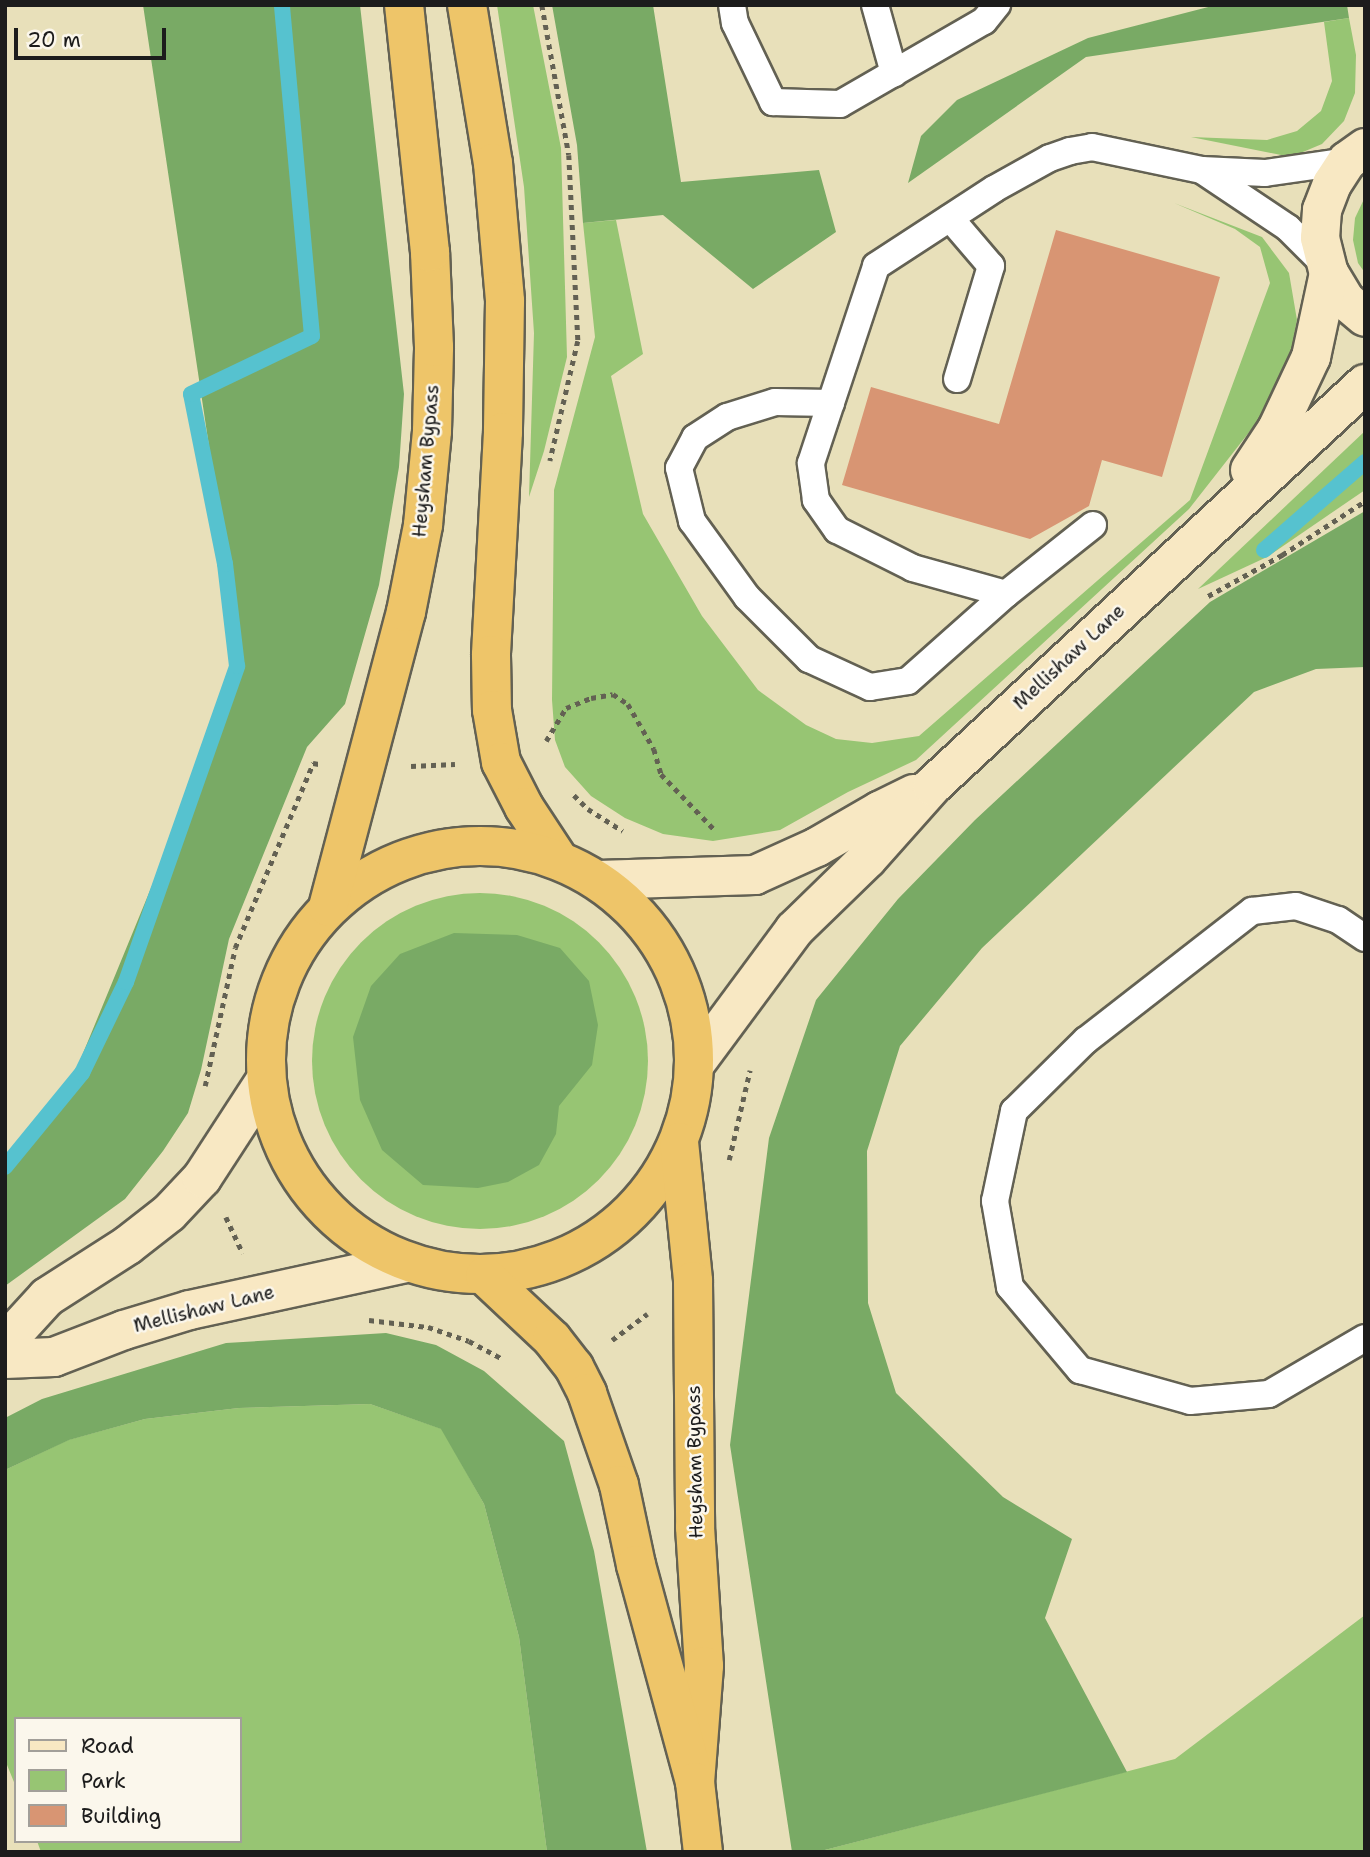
<!DOCTYPE html>
<html>
<head>
<meta charset="utf-8">
<style>
  body { margin:0 }
  #map { position:relative; width:1370px; height:1857px; overflow:hidden; background:#e8e0ba; font-family:"Shantell Sans",sans-serif }
  div>[style] { position:absolute }
  [style*='--x'] { left:calc(var(--x)*1px); top:calc(var(--y)*1px); width:calc(var(--w)*1px); rotate:calc(var(--a)*1deg) }
  .green>* { inset:0; background:#97c573 }
  .round { border-radius:50% }
  .forest>* { inset:0; background:#79aa65 }
  .stream>* { height:16px; margin:-8px; padding:0 8px; transform-origin:8px; border-radius:8px; background:#56c2cf }
  .building>* { inset:0; background:#d89573 }
  .path>* { height:4.5px; margin-top:-2.25px; transform-origin:0; background:repeating-linear-gradient(90deg,#636153 0 5px,transparent 0 10px) }
  .roads { filter:drop-shadow(2px 0 #636153) drop-shadow(-2px 0 #636153) drop-shadow(0 2px #636153) drop-shadow(0 -2px #636153) }
  .service>* { height:26px; margin:-13px; padding:0 13px; transform-origin:13px; border-radius:13px; background:#fff }
  .secondary>* { height:38px; margin:-19px; padding:0 19px; transform-origin:19px; border-radius:19px; background:#f8e8c3 }
  .trunk>* { height:38px; margin:-19px; padding:0 19px; transform-origin:19px; border-radius:19px; background:#eec569 }
  .trunk>.ring { margin:-19px; padding:0; box-sizing:content-box; background:none; border:38px solid #eec569; border-radius:50% }
  span { translate:-50% -50%; white-space:nowrap; text-align:center; line-height:1.15; -webkit-text-stroke:5px #fbf7ec; paint-order:stroke }
  .street-label { font-size:19px; color:#1c1c1c }
  .frame { position:absolute; inset:0; border:7px solid #1c1c1c; pointer-events:none }
  .legend { position:absolute; left:14px; top:1717px; width:228px; height:126px; box-sizing:border-box; background:#fbf7ec; border:2px solid #a29f99; margin:0; padding:9px 12px; list-style:none; font-size:21px; color:#1c1c1c }
  .legend li { display:flex; align-items:center; gap:14px; height:35px }
  .legend b { width:35px; border:2px solid #a29f99 }
  .scale { position:absolute; left:14px; top:28px; width:152px; height:32px; box-sizing:border-box; border:4px solid #1c1c1c; border-top:0; padding-left:9px; font-size:21px; line-height:24px; white-space:nowrap; color:#1c1c1c; -webkit-text-stroke:5px #fbf7ec; paint-order:stroke }
</style>
</head>
<body>
<div id="map">
  <div class="green">
    <i style="clip-path:polygon(497px 5px,533px 5px,561px 148px,567px 357px,544px 451px,529px 497px,534px 333px,524px 187px)"></i>
    <i style="clip-path:polygon(1349px 18px,1356px 55px,1355px 93px,1344px 121px,1322px 144px,1291px 157px,1191px 137px,1267px 140px,1297px 131px,1321px 111px,1332px 81px,1324px 22px)"></i>
    <i style="clip-path:polygon(1365px 197px,1365px 273px,1358px 263px,1353px 240px,1355px 218px)"></i>
    <i style="clip-path:polygon(1174px 203px,1262px 237px,1289px 273px,1297px 320px,1288px 367px,1276px 392px,1261px 417px,1189px 509px,916px 760px,848px 792px,780px 830px,713px 841px,663px 834px,625px 818px,591px 796px,565px 767px,555px 740px,552px 700px,554px 490px,595px 337px,583px 223px,616px 220px,643px 354px,611px 376px,643px 514px,702px 616px,758px 690px,806px 725px,836px 739px,872px 743px,919px 736px,1190px 500px,1270px 283px,1260px 247px,1235px 229px)"></i>
    <i style="clip-path:polygon(1365px 431px,1365px 490px,1267px 557px,1198px 589px)"></i>
    <i class="round" style="left:312px;top:893px;width:336px;height:336px"></i>
    <i style="clip-path:polygon(370px 1404px,442px 1429px,484px 1504px,519px 1637px,547px 1852px,41px 1852px,37px 1841px,240px 1841px,240px 1719px,16px 1719px,16px 1787px,5px 1760px,5px 1470px,68px 1440px,145px 1419px,239px 1408px)"></i>
    <i style="clip-path:polygon(1365px 1615px,1365px 1852px,817px 1852px,1175px 1759px)"></i>
  </div>
  <div class="forest">
    <i style="clip-path:polygon(143px 5px,360px 5px,404px 394px,399px 467px,379px 585px,345px 704px,307px 747px,229px 939px,201px 1070px,188px 1113px,163px 1151px,125px 1199px,5px 1286px,5px 1157px,72px 1080px,242px 667px)"></i>
    <i style="clip-path:polygon(552px 5px,653px 5px,681px 182px,819px 170px,836px 232px,753px 289px,663px 215px,583px 223px,577px 145px)"></i>
    <i style="clip-path:polygon(1216px 5px,1347px 5px,1349px 18px,1086px 57px,908px 183px,921px 136px,957px 100px,1088px 38px)"></i>
    <i style="clip-path:polygon(1365px 511px,1365px 667px,1316px 669px,1254px 692px,982px 948px,900px 1046px,867px 1151px,868px 1303px,896px 1393px,1003px 1497px,1072px 1539px,1045px 1618px,1127px 1772px,817px 1852px,792px 1852px,730px 1445px,769px 1138px,816px 1000px,898px 899px,975px 820px,1210px 602px)"></i>
    <i style="clip-path:polygon(454px 933px,517px 935px,560px 948px,589px 981px,598px 1025px,592px 1065px,559px 1106px,556px 1134px,539px 1165px,508px 1182px,478px 1188px,423px 1185px,382px 1150px,360px 1100px,353px 1037px,371px 986px,400px 954px)"></i>
    <i style="clip-path:polygon(386px 1333px,436px 1345px,484px 1371px,564px 1441px,594px 1551px,647px 1852px,547px 1852px,519px 1637px,484px 1504px,441px 1429px,370px 1404px,239px 1408px,145px 1419px,69px 1440px,5px 1470px,5px 1418px,42px 1399px,226px 1343px)"></i>
  </div>
  <div class="stream">
    <i style="--x:1264;--y:550;--w:134;--a:-41.1"></i>
    <i style="--x:5;--y:1167;--w:122;--a:-50.7"></i>
    <i style="--x:82;--y:1073;--w:101;--a:-64.2"></i>
    <i style="--x:126;--y:982;--w:335;--a:-70.6"></i>
    <i style="--x:237;--y:666;--w:103;--a:-96.7"></i>
    <i style="--x:225;--y:564;--w:173;--a:-101.3"></i>
    <i style="--x:191;--y:394;--w:134;--a:-25.6"></i>
    <i style="--x:312;--y:336;--w:332;--a:-95.2"></i>
  </div>
  <div class="building">
    <i style="clip-path:polygon(1056px 230px,1220px 277px,1162px 477px,1102px 460px,1089px 506px,1030px 539px,842px 485px,871px 387px,999px 424px)"></i>
  </div>
  <div class="path">
    <i style="--x:542;--y:5;--w:152;--a:79.8"></i>
    <i style="--x:569;--y:155;--w:186;--a:87.2"></i>
    <i style="--x:578;--y:341;--w:123;--a:103.1"></i>
    <i style="--x:1208;--y:596;--w:85;--a:-29"></i>
    <i style="--x:1282;--y:555;--w:99;--a:-33"></i>
    <i style="--x:546;--y:741;--w:39;--a:-59"></i>
    <i style="--x:566;--y:708;--w:27;--a:-22"></i>
    <i style="--x:591;--y:698;--w:22;--a:-10"></i>
    <i style="--x:613;--y:694;--w:18;--a:34"></i>
    <i style="--x:628;--y:704;--w:52;--a:60"></i>
    <i style="--x:654;--y:749;--w:26;--a:74"></i>
    <i style="--x:661;--y:774;--w:76;--a:46.1"></i>
    <i style="--x:411;--y:766;--w:44;--a:-2.6"></i>
    <i style="--x:574;--y:795;--w:20;--a:45"></i>
    <i style="--x:588;--y:809;--w:41;--a:32.2"></i>
    <i style="--x:205;--y:1086;--w:141;--a:-77.7"></i>
    <i style="--x:235;--y:948;--w:201;--a:-67.1"></i>
    <i style="--x:313;--y:763;--w:6;--a:9"></i>
    <i style="--x:729;--y:1160;--w:92;--a:-76.9"></i>
    <i style="--x:226;--y:1217;--w:40;--a:65"></i>
    <i style="--x:369;--y:1320;--w:59;--a:6.8"></i>
    <i style="--x:428;--y:1327;--w:43;--a:18.9"></i>
    <i style="--x:469;--y:1341;--w:36;--a:28"></i>
    <i style="--x:612;--y:1340;--w:44;--a:-36.6"></i>
  </div>
  <div class="roads">
    <div class="service">
      <i style="--x:732;--y:5;--w:18;--a:81"></i>
      <i style="--x:735;--y:23;--w:88;--a:64.3"></i>
      <i style="--x:773;--y:102;--w:67;--a:1.7"></i>
      <i style="--x:840;--y:104;--w:166;--a:-30"></i>
      <i style="--x:984;--y:21;--w:21;--a:-51"></i>
      <i style="--x:875;--y:5;--w:71;--a:74.4"></i>
      <i style="--x:1203;--y:171;--w:102;--a:33.8"></i>
      <i style="--x:1288;--y:228;--w:51;--a:45"></i>
      <i style="--x:950;--y:218;--w:63;--a:49.5"></i>
      <i style="--x:991;--y:266;--w:118;--a:106.7"></i>
      <i style="--x:831;--y:403;--w:56;--a:-179"></i>
      <i style="--x:775;--y:402;--w:50;--a:162.6"></i>
      <i style="--x:727;--y:417;--w:38;--a:147"></i>
      <i style="--x:695;--y:438;--w:34;--a:118"></i>
      <i style="--x:679;--y:468;--w:55;--a:76.2"></i>
      <i style="--x:692;--y:521;--w:94;--a:54.1"></i>
      <i style="--x:747;--y:597;--w:88;--a:45"></i>
      <i style="--x:809;--y:659;--w:67;--a:24.7"></i>
      <i style="--x:870;--y:687;--w:38;--a:-9"></i>
      <i style="--x:908;--y:681;--w:131;--a:-41.6"></i>
      <i style="--x:1006;--y:594;--w:111;--a:-38.4"></i>
      <i style="--x:1006;--y:594;--w:97;--a:-164.4"></i>
      <i style="--x:913;--y:568;--w:85;--a:-153.4"></i>
      <i style="--x:837;--y:530;--w:37;--a:-125"></i>
      <i style="--x:816;--y:500;--w:37;--a:-98"></i>
      <i style="--x:811;--y:463;--w:207;--a:-71.7"></i>
      <i style="--x:876;--y:266;--w:141;--a:-33.1"></i>
      <i style="--x:994;--y:189;--w:64;--a:-29"></i>
      <i style="--x:1050;--y:158;--w:21;--a:-19"></i>
      <i style="--x:1070;--y:151;--w:22;--a:-10"></i>
      <i style="--x:1092;--y:147;--w:112;--a:11.8"></i>
      <i style="--x:1202;--y:170;--w:63;--a:2.7"></i>
      <i style="--x:1265;--y:173;--w:83;--a:-8.3"></i>
      <i style="--x:1365;--y:938;--w:32;--a:-146"></i>
      <i style="--x:1338;--y:920;--w:44;--a:-161.6"></i>
      <i style="--x:1296;--y:906;--w:44;--a:173.5"></i>
      <i style="--x:1252;--y:911;--w:210;--a:142.1"></i>
      <i style="--x:1086;--y:1040;--w:101;--a:135.4"></i>
      <i style="--x:1014;--y:1111;--w:92;--a:101.9"></i>
      <i style="--x:995;--y:1201;--w:87;--a:80.1"></i>
      <i style="--x:1010;--y:1287;--w:109;--a:49.9"></i>
      <i style="--x:1080;--y:1370;--w:114;--a:15.7"></i>
      <i style="--x:1190;--y:1401;--w:79;--a:-5.1"></i>
      <i style="--x:1269;--y:1394;--w:111;--a:-30.3"></i>
    </div>
    <div class="secondary">
      <i style="--x:1365;--y:148;--w:22;--a:144"></i>
      <i style="--x:1347;--y:161;--w:27;--a:123"></i>
      <i style="--x:1332;--y:184;--w:28;--a:111"></i>
      <i style="--x:1322;--y:210;--w:28;--a:94"></i>
      <i style="--x:1320;--y:238;--w:36;--a:76"></i>
      <i style="--x:1329;--y:273;--w:31;--a:59"></i>
      <i style="--x:1345;--y:300;--w:26;--a:40"></i>
      <i style="--x:1250;--y:470;--w:49;--a:-56.6"></i>
      <i style="--x:1277;--y:429;--w:80;--a:-64.7"></i>
      <i style="--x:1311;--y:357;--w:86;--a:-77.9"></i>
      <i style="--x:598;--y:880;--w:157;--a:-1.8"></i>
      <i style="--x:755;--y:875;--w:68;--a:-24.3"></i>
      <i style="--x:817;--y:847;--w:72;--a:-30.1"></i>
      <i style="--x:879;--y:811;--w:39;--a:-26"></i>
      <i style="--x:695;--y:1064;--w:167;--a:-53.5"></i>
      <i style="--x:794;--y:930;--w:102;--a:-44.2"></i>
      <i style="--x:867;--y:859;--w:98;--a:-48.3"></i>
      <i style="--x:932;--y:786;--w:591;--a:-42.87"></i>
      <i style="--x:5;--y:1343;--w:62;--a:-47.6"></i>
      <i style="--x:47;--y:1297;--w:96;--a:-32.7"></i>
      <i style="--x:128;--y:1245;--w:52;--a:-38"></i>
      <i style="--x:169;--y:1213;--w:48;--a:-46.7"></i>
      <i style="--x:202;--y:1178;--w:116;--a:-57"></i>
      <i style="--x:5;--y:1359;--w:49;--a:-2.3"></i>
      <i style="--x:54;--y:1357;--w:75;--a:-21.1"></i>
      <i style="--x:124;--y:1330;--w:69;--a:-16.9"></i>
      <i style="--x:190;--y:1310;--w:220;--a:-12.3"></i>
    </div>
    <div class="trunk">
      <i style="--x:467;--y:5;--w:160;--a:80.7"></i>
      <i style="--x:493;--y:163;--w:139;--a:85"></i>
      <i style="--x:505;--y:301;--w:131;--a:90.9"></i>
      <i style="--x:503;--y:432;--w:223;--a:93.1"></i>
      <i style="--x:491;--y:655;--w:55;--a:89"></i>
      <i style="--x:492;--y:710;--w:53;--a:80.2"></i>
      <i style="--x:501;--y:762;--w:51;--a:62.9"></i>
      <i style="--x:524;--y:807;--w:64;--a:56.6"></i>
      <i class="ring" style="left:266px;top:846px;width:390px;height:390px"></i>
      <i style="--x:328;--y:907;--w:305;--a:-75.2"></i>
      <i style="--x:406;--y:612;--w:89;--a:-78.9"></i>
      <i style="--x:423;--y:525;--w:94;--a:-84.5"></i>
      <i style="--x:432;--y:431;--w:84;--a:-88.6"></i>
      <i style="--x:434;--y:347;--w:95;--a:-92.4"></i>
      <i style="--x:430;--y:252;--w:248;--a:-96"></i>
      <i style="--x:679;--y:1142;--w:140;--a:84.2"></i>
      <i style="--x:693;--y:1281;--w:246;--a:89.5"></i>
      <i style="--x:695;--y:1527;--w:139;--a:86.3"></i>
      <i style="--x:704;--y:1666;--w:116;--a:94.4"></i>
      <i style="--x:485;--y:1276;--w:92;--a:43.2"></i>
      <i style="--x:552;--y:1339;--w:36;--a:52"></i>
      <i style="--x:574;--y:1367;--w:29;--a:63"></i>
      <i style="--x:587;--y:1393;--w:97;--a:70.8"></i>
      <i style="--x:619;--y:1485;--w:82;--a:78"></i>
      <i style="--x:636;--y:1565;--w:225;--a:74.8"></i>
      <i style="--x:695;--y:1782;--w:70;--a:83.5"></i>
    </div>
  </div>
  <div class="street-label">
    <span style="left:426px;top:461px;rotate:-85deg">Heysham Bypass</span>
    <span style="left:1069px;top:657px;rotate:-43deg">Mellishaw Lane</span>
    <span style="left:204px;top:1309px;rotate:-14deg">Mellishaw Lane</span>
    <span style="left:695px;top:1462px;rotate:-91deg">Heysham Bypass</span>
  </div>
  <div class="frame"></div>
  <ul class="legend">
  <li><b style="height:9px;background:#f8e8c3"></b>Road</li>
  <li><b style="height:19px;background:#97c573"></b>Park</li>
  <li><b style="height:19px;background:#d89573"></b>Building</li>
  </ul>
  <div class="scale">20 m</div>
</div>
</body>
</html>
